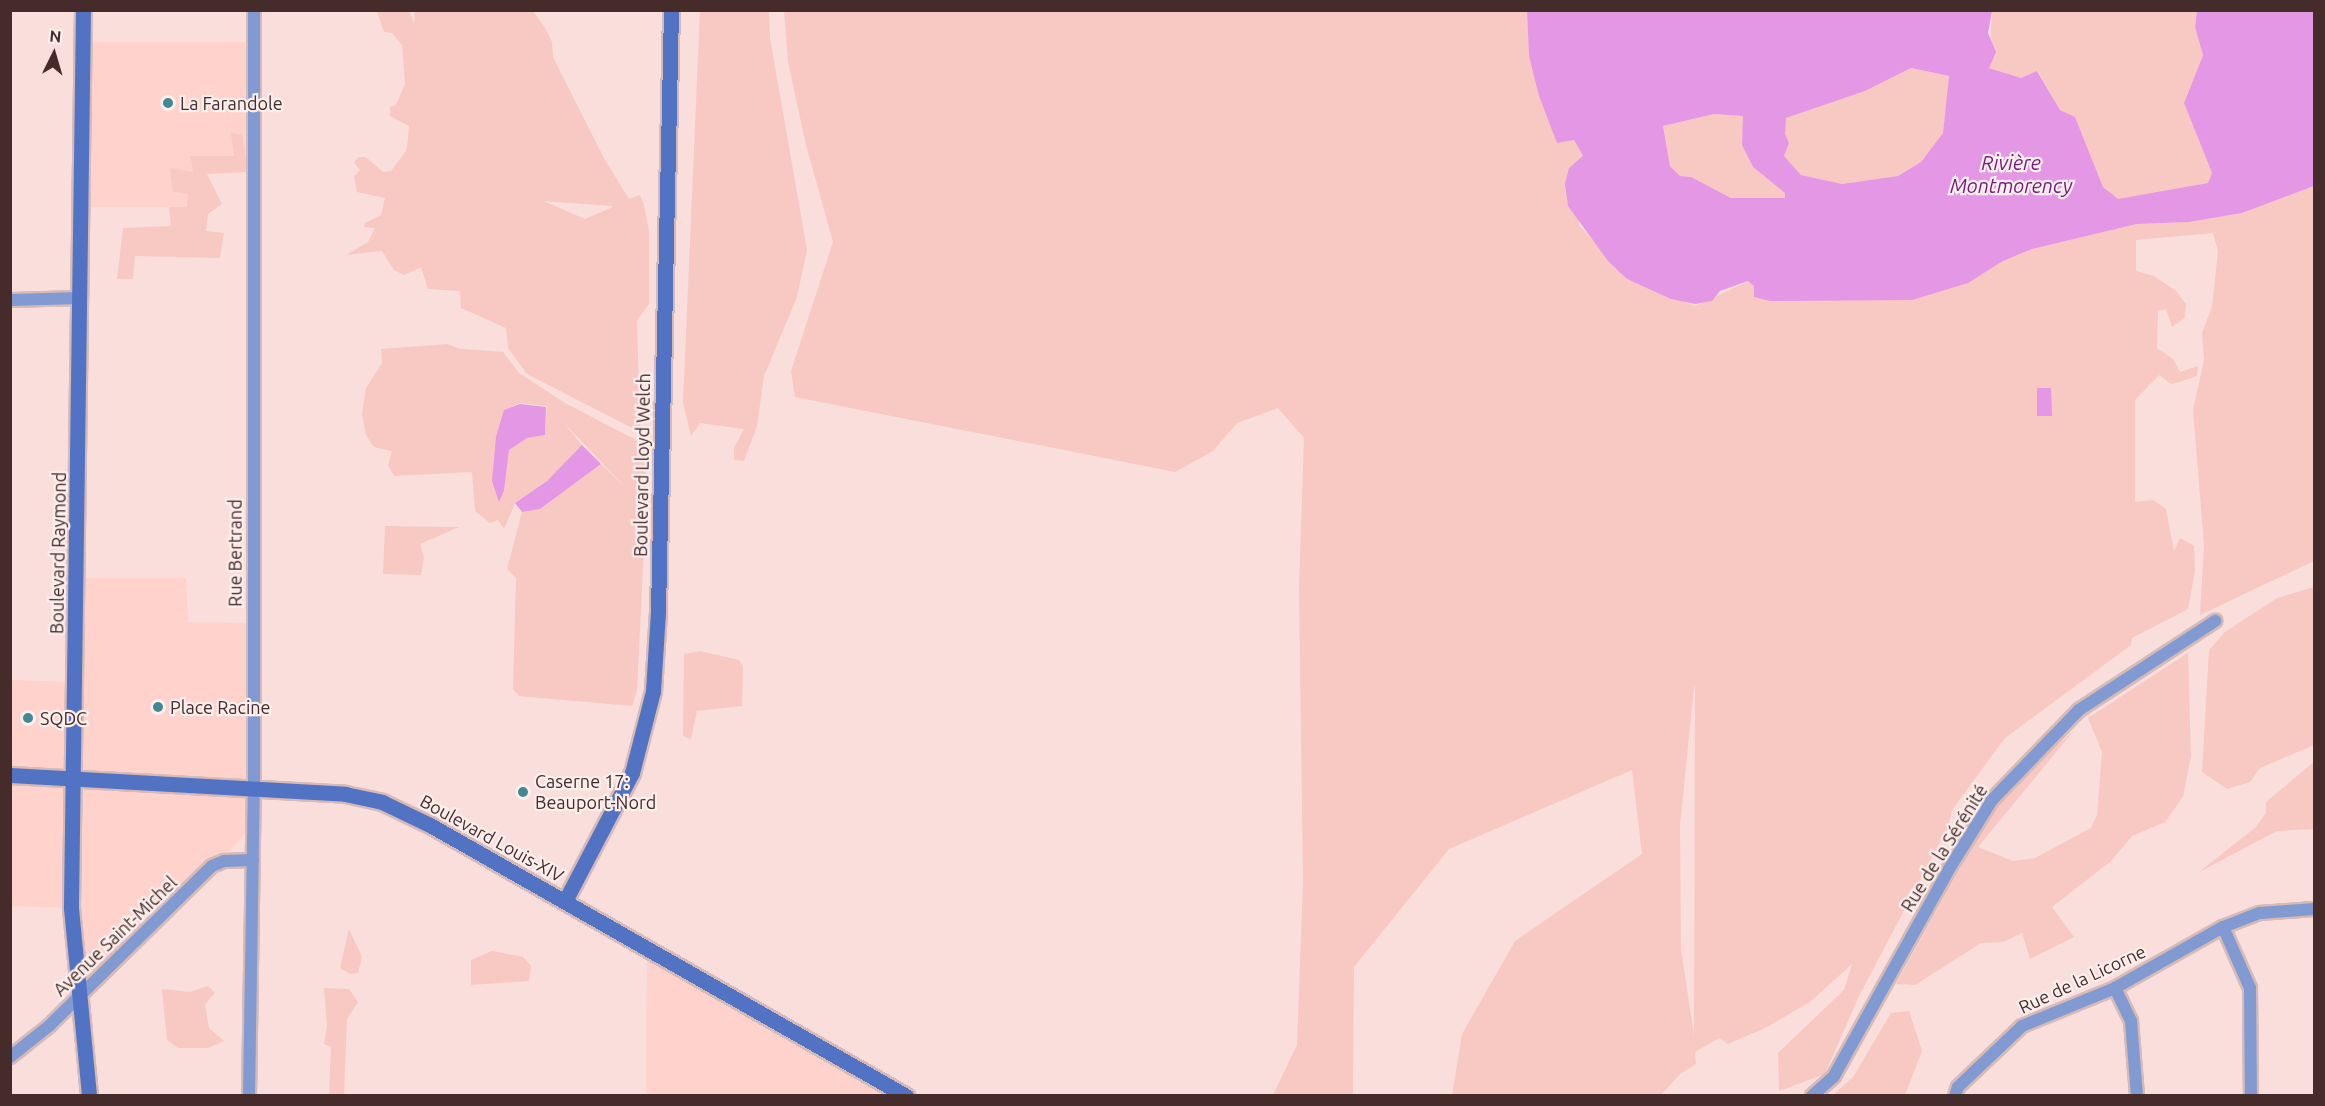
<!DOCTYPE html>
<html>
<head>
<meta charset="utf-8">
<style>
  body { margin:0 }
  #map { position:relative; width:2325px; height:1106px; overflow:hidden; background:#fadedb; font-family:Ubuntu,sans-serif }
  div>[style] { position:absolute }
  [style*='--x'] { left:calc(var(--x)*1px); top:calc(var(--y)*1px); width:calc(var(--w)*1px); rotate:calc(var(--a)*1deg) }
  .built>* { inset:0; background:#ffd2cc }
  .green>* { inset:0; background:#f8c8c2 }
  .water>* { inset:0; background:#e397e4 }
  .roads { filter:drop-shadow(2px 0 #d6bab7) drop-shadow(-2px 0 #d6bab7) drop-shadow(0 2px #d6bab7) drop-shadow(0 -2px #d6bab7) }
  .street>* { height:12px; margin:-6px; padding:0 6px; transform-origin:6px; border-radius:6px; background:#819ad2 }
  .secondary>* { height:15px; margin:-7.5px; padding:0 7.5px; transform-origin:7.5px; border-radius:7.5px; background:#5272c4 }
  .dots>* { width:16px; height:16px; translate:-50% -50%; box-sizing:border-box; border:3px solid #fdefed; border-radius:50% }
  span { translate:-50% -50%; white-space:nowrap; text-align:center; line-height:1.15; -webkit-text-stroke:4.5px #fdefed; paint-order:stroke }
  .poi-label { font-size:18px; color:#452b29 }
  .left { translate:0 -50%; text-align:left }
  .street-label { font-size:18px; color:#452b29 }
  .water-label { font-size:20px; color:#741a78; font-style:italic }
  .frame { position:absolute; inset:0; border:12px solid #452b29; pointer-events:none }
  .north { position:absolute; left:24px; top:24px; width:60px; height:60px; -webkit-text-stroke:4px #fdefed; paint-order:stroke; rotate:5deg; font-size:16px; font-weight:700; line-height:24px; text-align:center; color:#452b29 }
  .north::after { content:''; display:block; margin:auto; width:21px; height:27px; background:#452b29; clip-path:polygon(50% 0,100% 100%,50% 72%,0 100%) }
</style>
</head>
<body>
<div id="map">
  <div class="built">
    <i style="clip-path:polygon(82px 42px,254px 42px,254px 164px,203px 164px,203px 207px,82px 207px)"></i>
    <i style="clip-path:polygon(78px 578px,186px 578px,188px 622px,252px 623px,253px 826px,176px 906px,81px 995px,71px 908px,11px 906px,11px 680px,74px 682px)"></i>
    <i style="clip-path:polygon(647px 948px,906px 1096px,646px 1096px)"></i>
  </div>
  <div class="green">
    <i style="clip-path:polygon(evenodd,377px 11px,409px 11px,414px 23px,415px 11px,533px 11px,545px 28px,552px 42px,553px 57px,605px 160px,629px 199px,640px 195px,644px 205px,649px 231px,649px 304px,637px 320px,640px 432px,527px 374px,508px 348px,506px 328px,461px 308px,460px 291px,428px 289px,421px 267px,404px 275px,394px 270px,382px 251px,346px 255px,368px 242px,375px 228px,364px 227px,365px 223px,381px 215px,385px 198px,357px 192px,354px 176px,360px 170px,354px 163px,358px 157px,366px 157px,383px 172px,391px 171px,406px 151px,408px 140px,409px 126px,390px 116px,390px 107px,396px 105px,405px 84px,402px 45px,392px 33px,384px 32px,377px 11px,543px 201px,612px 206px,613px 207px,585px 219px,543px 201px)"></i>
    <i style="clip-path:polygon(700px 11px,769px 11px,770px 38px,807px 250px,797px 297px,764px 376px,757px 426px,744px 461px,734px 460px,734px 448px,744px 429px,700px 423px,691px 436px,683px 403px)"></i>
    <i style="clip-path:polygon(evenodd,784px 11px,1527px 11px,1529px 56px,1557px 143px,1574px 140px,1583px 156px,1578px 164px,1579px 225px,1627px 279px,1695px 306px,1749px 281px,1754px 286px,1968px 283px,2003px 261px,2032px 249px,2137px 224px,2189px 222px,2242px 213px,2314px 186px,2314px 561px,2200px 615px,2204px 545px,2193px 410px,2204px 360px,2202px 333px,2212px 307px,2218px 251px,2213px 233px,2136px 240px,2136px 271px,2154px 276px,2176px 291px,2186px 304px,2185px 318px,2172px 327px,2166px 309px,2158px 311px,2157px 348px,2173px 359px,2180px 372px,2198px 366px,2197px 376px,2179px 382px,2171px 384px,2159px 375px,2135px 400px,2135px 502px,2153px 500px,2166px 509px,2174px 551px,2180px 538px,2194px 546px,2195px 571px,2188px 609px,2132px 638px,2131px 645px,2005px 738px,1952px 810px,1948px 827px,1859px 996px,1825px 1074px,1779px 1091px,1778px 1053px,1844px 990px,1852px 964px,1810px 1002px,1767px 1027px,1728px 1044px,1719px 1038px,1695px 1052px,1696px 1064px,1680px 1074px,1661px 1095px,1452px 1095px,1462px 1034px,1515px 941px,1642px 854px,1632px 770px,1449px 849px,1354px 967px,1353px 1095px,1273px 1095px,1297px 1045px,1303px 882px,1299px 587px,1304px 438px,1278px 408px,1237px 423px,1213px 451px,1175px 472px,795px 397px,791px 371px,833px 242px,806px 145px,788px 62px,784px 11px,1694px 687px,1695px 687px,1694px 1036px,1681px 949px,1680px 825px,1694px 687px)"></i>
    <i style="clip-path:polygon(1992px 11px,2197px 11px,2195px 27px,2203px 54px,2184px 103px,2212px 173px,2208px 183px,2118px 200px,2103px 187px,2075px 117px,2060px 110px,2038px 71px,2021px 78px,1989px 68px)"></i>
    <i style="clip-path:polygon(1911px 68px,1949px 76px,1943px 133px,1921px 162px,1898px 176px,1842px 184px,1801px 175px,1784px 156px,1789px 143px,1784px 134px,1786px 118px,1865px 91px)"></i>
    <i style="clip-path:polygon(1714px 114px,1744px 116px,1742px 145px,1753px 167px,1785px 193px,1785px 198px,1731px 198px,1691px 177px,1680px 176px,1670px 166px,1663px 126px)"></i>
    <i style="clip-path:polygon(231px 133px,242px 135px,248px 172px,207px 174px,222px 204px,208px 214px,206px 231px,224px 233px,220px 258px,135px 256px,133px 279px,117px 279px,123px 228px,171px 226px,169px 207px,187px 207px,188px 194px,173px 192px,170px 168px,193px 172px,190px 156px,234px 156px)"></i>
    <i style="clip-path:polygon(evenodd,447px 344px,461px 349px,503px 352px,519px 373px,565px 403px,638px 441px,646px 469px,645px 527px,637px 690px,632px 706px,519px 696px,513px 689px,516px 578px,507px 569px,522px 512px,540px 509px,601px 464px,626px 488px,563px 422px,582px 445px,547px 481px,515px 503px,504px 529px,498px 520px,490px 523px,475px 511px,472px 472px,394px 476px,388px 465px,392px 451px,374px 447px,366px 435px,362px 414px,366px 388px,382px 363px,381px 349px,447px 344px,520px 403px,547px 406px,545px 435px,527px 438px,509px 450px,504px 491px,499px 501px,504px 410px,520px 403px)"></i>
    <i style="clip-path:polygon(385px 526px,459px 527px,420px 544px,424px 558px,421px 575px,383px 574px)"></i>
    <i style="clip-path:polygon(2314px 587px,2314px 745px,2260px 768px,2250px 782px,2227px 789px,2202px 772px,2209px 650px,2225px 632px,2277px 598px)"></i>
    <i style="clip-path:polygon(700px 651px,739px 660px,743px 666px,742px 706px,697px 711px,691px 739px,683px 736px,684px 654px)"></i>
    <i style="clip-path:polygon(2188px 653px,2191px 756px,2183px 797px,2165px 822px,2132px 836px,2111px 861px,2052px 907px,2074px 937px,2030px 959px,2022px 933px,2003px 942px,1981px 943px,1915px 985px,1896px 984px,1994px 806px,2076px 728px,1978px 847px,2013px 861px,2035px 858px,2091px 828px,2097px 815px,2102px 752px,2088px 718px)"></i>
    <i style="clip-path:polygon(2314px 762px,2314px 829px,2277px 831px,2199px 872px,2256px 827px,2266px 813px,2266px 802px)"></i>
    <i style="clip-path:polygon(349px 929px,362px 957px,358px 973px,350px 974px,340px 968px)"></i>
    <i style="clip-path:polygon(492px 951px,523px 957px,531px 966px,529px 981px,471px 985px,471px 960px)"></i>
    <i style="clip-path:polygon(208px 986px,215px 993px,205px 1004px,209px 1028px,224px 1041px,208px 1048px,178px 1048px,167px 1040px,162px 989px,190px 992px)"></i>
    <i style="clip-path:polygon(324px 988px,349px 989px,358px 1002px,347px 1019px,344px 1095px,329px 1095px,331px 1047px,324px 1044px,327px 1026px)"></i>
    <i style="clip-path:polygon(1909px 1011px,1922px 1051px,1905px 1095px,1833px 1095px,1853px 1077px,1891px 1013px)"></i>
  </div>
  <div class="water">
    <i style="clip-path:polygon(evenodd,1527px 11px,1992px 11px,1988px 33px,1996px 52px,1989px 68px,2021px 78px,2037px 71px,2060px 110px,2075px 117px,2103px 187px,2118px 199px,2208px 183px,2212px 173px,2184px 103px,2203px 55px,2195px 27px,2197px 11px,2314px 11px,2314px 186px,2242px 213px,2189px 222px,2137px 224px,2032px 249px,2003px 261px,1968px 283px,1912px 300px,1770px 301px,1754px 297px,1754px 286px,1748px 281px,1720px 291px,1712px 301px,1695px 304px,1671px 299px,1627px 279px,1608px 261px,1568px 206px,1565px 184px,1569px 168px,1583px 156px,1574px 140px,1557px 143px,1539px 96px,1529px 56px,1527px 11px,1911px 68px,1949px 76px,1943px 133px,1921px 162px,1898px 176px,1842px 184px,1801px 175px,1784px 156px,1789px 143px,1785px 134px,1786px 118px,1865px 91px,1911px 68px,1527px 11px,1714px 114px,1743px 116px,1742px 145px,1753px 167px,1785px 193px,1785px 198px,1731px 198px,1691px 177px,1680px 176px,1670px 166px,1663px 126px,1714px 114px)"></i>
    <i style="clip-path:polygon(2037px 388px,2051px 388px,2052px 416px,2037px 416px)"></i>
    <i style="clip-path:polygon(520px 404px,546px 407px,545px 435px,527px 438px,509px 450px,504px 491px,499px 502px,492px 481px,496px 437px,504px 410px)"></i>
    <i style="clip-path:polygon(582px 445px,601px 464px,540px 509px,522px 512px,515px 503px,547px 481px)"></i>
  </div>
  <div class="roads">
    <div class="street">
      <i style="--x:10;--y:300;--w:71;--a:-1.6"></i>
      <i style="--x:2223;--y:927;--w:67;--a:66.1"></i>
      <i style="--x:2250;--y:988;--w:108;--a:89.5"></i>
      <i style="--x:2115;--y:988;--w:37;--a:64"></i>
      <i style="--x:2131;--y:1021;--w:75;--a:85.4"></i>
      <i style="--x:10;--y:1057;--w:50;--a:-38.5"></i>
      <i style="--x:49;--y:1026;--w:228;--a:-44.5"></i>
      <i style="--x:212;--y:866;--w:13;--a:-23"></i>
      <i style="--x:224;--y:861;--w:29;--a:-2"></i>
      <i style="--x:249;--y:1096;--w:307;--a:-89.1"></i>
      <i style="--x:254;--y:789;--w:779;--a:-90"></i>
      <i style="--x:1812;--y:1096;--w:30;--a:-42"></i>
      <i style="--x:1834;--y:1076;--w:237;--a:-60.9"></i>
      <i style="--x:1949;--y:869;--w:81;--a:-58.1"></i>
      <i style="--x:1992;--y:800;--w:125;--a:-46"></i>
      <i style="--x:2079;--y:710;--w:163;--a:-33.2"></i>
      <i style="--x:1955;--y:1096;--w:9;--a:-72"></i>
      <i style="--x:1958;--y:1087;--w:88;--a:-43.6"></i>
      <i style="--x:2022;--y:1026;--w:100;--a:-22.2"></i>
      <i style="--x:2115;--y:988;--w:124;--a:-29.5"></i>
      <i style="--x:2223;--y:927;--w:40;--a:-21"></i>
      <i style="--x:2260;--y:913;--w:54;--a:-4.2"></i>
    </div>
    <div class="secondary">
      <i style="--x:83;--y:10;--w:898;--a:90.77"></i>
      <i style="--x:71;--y:908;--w:189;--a:84.5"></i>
      <i style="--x:10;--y:775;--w:336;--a:3.2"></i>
      <i style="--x:345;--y:794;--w:38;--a:12"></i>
      <i style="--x:382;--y:802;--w:53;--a:25.6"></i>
      <i style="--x:430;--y:825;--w:548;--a:29.65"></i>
      <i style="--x:565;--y:901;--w:144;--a:-62.4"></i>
      <i style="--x:632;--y:773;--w:85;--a:-75.6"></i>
      <i style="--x:653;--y:691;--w:80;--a:-86.4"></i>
      <i style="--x:658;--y:611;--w:601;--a:-88.76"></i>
    </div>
  </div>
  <div class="dots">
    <i style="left:168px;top:103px;background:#438992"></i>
    <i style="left:158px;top:707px;background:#438992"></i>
    <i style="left:28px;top:718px;background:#438992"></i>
    <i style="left:523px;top:792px;background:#438992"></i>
  </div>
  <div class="poi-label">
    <span class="left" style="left:180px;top:103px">La Farandole</span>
    <span class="left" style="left:170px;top:707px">Place Racine</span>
    <span class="left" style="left:40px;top:718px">SQDC</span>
    <span class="left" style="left:535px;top:792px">Caserne 17:<br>Beauport-Nord</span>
  </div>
  <div class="street-label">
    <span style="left:642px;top:465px;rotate:-89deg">Boulevard Lloyd Welch</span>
    <span style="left:58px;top:553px;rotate:-89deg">Boulevard Raymond</span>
    <span style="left:235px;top:553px;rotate:-90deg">Rue Bertrand</span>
    <span style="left:492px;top:838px;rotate:29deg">Boulevard Louis-XIV</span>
    <span style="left:1944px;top:848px;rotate:-58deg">Rue de la Sérénité</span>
    <span style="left:115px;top:936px;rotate:-44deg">Avenue Saint-Michel</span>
    <span style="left:2082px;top:979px;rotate:-25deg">Rue de la Licorne</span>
  </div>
  <div class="water-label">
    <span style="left:2011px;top:174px">Rivière<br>Montmorency</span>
  </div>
  <div class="frame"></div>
  <div class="north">N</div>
</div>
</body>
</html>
